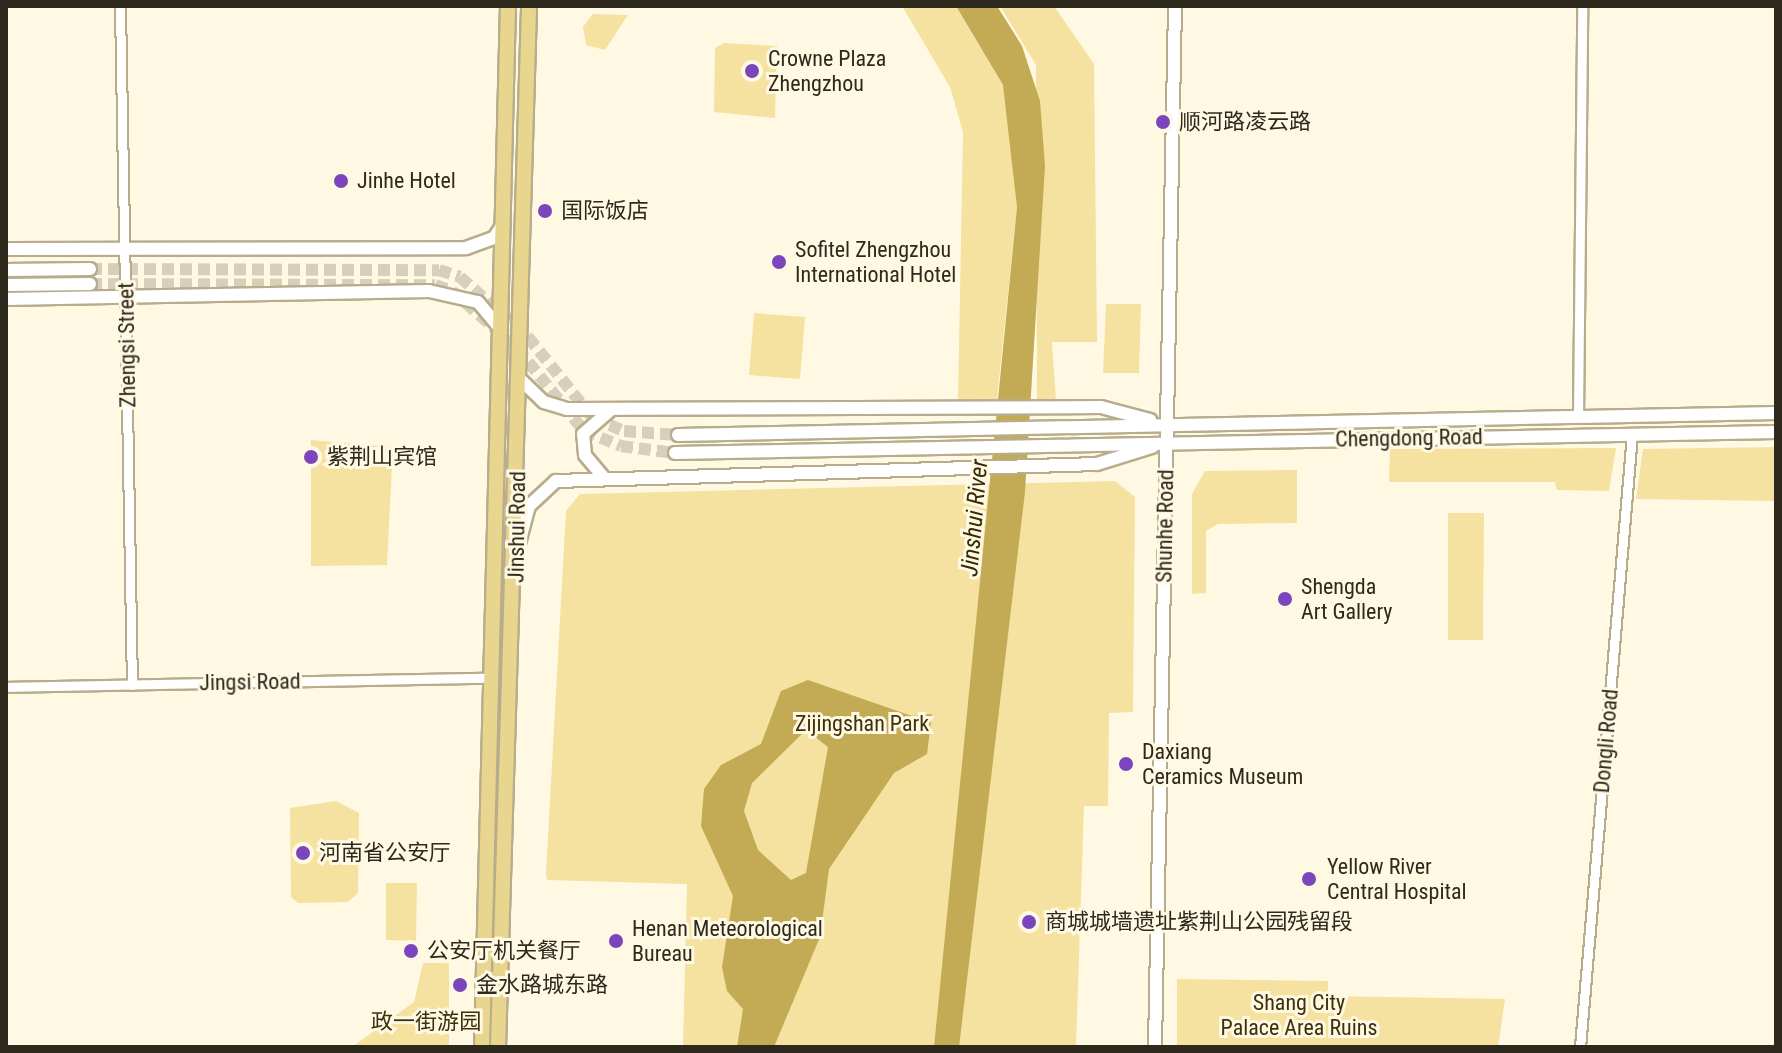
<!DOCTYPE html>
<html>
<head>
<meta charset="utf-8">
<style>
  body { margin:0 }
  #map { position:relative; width:1782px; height:1053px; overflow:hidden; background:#fff9e4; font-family:"Roboto Condensed","Noto Sans SC",sans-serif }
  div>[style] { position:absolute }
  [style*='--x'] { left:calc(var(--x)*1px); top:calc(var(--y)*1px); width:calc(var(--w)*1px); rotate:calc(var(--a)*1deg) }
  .green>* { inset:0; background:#f5e1a0 }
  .water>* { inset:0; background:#c3aa54 }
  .secondary-tunnel>* { height:12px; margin-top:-6px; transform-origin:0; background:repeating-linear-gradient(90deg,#d5cfbc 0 12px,transparent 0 18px) }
  .roads { filter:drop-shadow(2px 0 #b7ad8c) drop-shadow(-2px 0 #b7ad8c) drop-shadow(0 2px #b7ad8c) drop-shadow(0 -2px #b7ad8c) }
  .street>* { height:9px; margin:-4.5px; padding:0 4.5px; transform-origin:4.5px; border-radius:4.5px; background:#fff }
  .secondary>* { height:12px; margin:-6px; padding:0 6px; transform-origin:6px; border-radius:6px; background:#fff }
  .primary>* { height:14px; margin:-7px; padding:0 7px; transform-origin:7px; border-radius:7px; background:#e9d68e }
  .dots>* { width:22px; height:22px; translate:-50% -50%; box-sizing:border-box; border:4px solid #fff9e4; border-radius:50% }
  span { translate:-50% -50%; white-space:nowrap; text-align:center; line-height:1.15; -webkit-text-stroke:6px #fff9e4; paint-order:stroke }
  .poi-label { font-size:22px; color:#2d291c }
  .left { translate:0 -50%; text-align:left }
  .street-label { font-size:22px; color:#2d291c }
  .park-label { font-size:22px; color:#3c310b }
  .water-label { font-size:24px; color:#362b04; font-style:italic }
  .frame { position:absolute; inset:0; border:8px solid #2d291c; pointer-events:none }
</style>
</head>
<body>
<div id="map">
  <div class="green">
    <i style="clip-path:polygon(902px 6px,956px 6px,1003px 85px,1012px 120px,1017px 207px,997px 399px,958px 402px,963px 132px,950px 87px)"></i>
    <i style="clip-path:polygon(1000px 6px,1054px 6px,1094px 64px,1097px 342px,1052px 342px,1056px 400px,1037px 399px,1036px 65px)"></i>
    <i style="clip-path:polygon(593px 14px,628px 15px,605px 50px,586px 45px,583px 27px)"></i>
    <i style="clip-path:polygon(724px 43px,777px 46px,775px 118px,714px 112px,715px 48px)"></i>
    <i style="clip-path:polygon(1106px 304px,1141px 304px,1139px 373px,1103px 373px)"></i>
    <i style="clip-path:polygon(754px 313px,805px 317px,800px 379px,749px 375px)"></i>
    <i style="clip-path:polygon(311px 440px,393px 447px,387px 565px,311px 566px)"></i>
    <i style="clip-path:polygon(1776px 447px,1776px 501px,1636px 499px,1643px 449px)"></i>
    <i style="clip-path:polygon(1616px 448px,1609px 491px,1557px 490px,1555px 482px,1389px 482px,1390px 449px)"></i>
    <i style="clip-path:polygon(1297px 470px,1297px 523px,1218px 524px,1206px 531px,1206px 593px,1192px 594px,1192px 494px,1205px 471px)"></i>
    <i style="clip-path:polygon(1115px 481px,1135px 497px,1133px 712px,1109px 713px,1108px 806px,1084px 806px,1076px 1047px,683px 1047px,687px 884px,547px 880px,546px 873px,566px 511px,580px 494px)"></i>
    <i style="clip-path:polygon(1448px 513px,1484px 513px,1483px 640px,1448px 640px)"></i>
    <i style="clip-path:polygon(336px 801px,359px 813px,358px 893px,348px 902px,298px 903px,291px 897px,290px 808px)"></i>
    <i style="clip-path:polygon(386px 883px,417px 883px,416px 941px,386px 940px)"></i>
    <i style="clip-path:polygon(423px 963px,449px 963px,449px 1047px,352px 1047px,414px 1002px)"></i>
    <i style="clip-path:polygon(1177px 979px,1328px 981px,1328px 996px,1505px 999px,1498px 1047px,1177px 1047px)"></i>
  </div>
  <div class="water">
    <i style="clip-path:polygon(956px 6px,997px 6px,1022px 46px,1040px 101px,1045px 166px,1025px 492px,959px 1047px,934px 1047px,1017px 207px,1003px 85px)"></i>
    <i style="clip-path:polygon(evenodd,808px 680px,912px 716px,932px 714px,927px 754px,894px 773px,829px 869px,820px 937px,774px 1047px,737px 1047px,743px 1009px,727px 991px,722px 967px,733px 896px,701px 826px,704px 789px,721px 765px,761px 744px,781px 691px,808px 680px,806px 730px,828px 747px,806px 873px,791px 880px,758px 850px,744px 811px,752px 783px,806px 730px)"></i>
  </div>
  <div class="secondary-tunnel">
    <i style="--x:90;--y:269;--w:349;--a:0.2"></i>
    <i style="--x:439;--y:270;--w:22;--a:18"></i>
    <i style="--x:460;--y:277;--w:91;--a:41.4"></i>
    <i style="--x:528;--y:337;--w:104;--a:51.3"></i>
    <i style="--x:593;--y:418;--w:34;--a:23"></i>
    <i style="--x:624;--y:431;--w:54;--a:4.2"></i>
    <i style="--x:90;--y:284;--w:345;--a:0.2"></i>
    <i style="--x:435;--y:285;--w:18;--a:19"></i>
    <i style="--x:452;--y:291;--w:86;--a:41.2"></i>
    <i style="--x:517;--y:348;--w:107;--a:51.1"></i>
    <i style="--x:584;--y:431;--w:40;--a:22"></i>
    <i style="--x:621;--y:446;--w:54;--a:7.4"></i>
  </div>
  <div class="roads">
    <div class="street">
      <i style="--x:120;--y:6;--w:679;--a:88.99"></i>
      <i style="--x:1578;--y:416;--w:410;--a:-89.4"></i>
      <i style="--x:6;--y:687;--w:487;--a:-1.1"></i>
      <i style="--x:1580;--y:1047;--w:615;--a:-85.15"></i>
    </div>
    <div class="secondary">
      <i style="--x:6;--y:249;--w:460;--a:-0.1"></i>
      <i style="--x:466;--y:248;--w:30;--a:-20"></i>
      <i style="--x:494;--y:238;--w:17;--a:-57"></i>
      <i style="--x:6;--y:270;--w:84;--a:-0.7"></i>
      <i style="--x:6;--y:285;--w:84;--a:-0.7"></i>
      <i style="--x:6;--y:299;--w:423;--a:-1.1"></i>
      <i style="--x:429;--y:291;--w:50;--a:12.7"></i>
      <i style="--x:478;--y:302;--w:34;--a:50"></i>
      <i style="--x:521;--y:380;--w:32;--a:44"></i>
      <i style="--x:544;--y:402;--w:24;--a:17"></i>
      <i style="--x:567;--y:409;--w:534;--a:-0.21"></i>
      <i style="--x:1101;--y:407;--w:51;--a:14.9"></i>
      <i style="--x:678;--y:435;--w:1098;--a:-1.15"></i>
      <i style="--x:675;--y:453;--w:1101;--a:-1.09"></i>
      <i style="--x:605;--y:479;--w:31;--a:-130"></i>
      <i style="--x:585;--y:455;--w:21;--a:-95"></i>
      <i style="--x:583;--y:434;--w:35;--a:-41"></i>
      <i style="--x:517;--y:551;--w:47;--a:-75.1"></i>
      <i style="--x:529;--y:506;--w:37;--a:-43"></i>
      <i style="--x:556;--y:481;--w:541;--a:-1.8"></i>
      <i style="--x:1097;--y:464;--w:58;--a:-17.2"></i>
      <i style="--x:1155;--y:1047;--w:1041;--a:-88.9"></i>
    </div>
    <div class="primary">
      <i style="--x:482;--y:1047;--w:1041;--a:-88.57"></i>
      <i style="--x:498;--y:1047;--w:1041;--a:-88.29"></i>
    </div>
  </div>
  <div class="dots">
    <i style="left:752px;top:71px;background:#7b45bc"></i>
    <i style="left:1163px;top:122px;background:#7b45bc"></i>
    <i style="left:341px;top:181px;background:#7b45bc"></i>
    <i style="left:545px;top:211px;background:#7b45bc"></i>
    <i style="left:779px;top:262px;background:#7b45bc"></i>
    <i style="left:311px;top:457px;background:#7b45bc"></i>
    <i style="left:1285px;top:599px;background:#7b45bc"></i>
    <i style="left:1126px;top:764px;background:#7b45bc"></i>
    <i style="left:303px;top:853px;background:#7b45bc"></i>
    <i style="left:1309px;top:879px;background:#7b45bc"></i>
    <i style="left:1029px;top:922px;background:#7b45bc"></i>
    <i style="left:616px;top:941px;background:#7b45bc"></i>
    <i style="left:411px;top:951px;background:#7b45bc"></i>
    <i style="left:460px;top:985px;background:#7b45bc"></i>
  </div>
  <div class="poi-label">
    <span class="left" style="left:768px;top:71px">Crowne Plaza<br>Zhengzhou</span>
    <span class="left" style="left:1179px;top:122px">顺河路凌云路</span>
    <span class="left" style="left:357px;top:181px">Jinhe Hotel</span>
    <span class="left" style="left:561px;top:211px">国际饭店</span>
    <span class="left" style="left:795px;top:262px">Sofitel Zhengzhou<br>International Hotel</span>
    <span class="left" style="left:327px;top:457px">紫荆山宾馆</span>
    <span class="left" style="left:1301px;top:599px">Shengda<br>Art Gallery</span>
    <span class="left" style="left:1142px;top:764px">Daxiang<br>Ceramics Museum</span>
    <span class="left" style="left:319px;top:853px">河南省公安厅</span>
    <span class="left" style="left:1327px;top:879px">Yellow River<br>Central Hospital</span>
    <span class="left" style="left:1045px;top:922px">商城城墙遗址紫荆山公园残留段</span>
    <span class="left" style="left:632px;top:941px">Henan Meteorological<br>Bureau</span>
    <span class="left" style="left:427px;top:951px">公安厅机关餐厅</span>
    <span class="left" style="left:476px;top:985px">金水路城东路</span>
  </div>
  <div class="street-label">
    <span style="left:127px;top:345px;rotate:-91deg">Zhengsi Street</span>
    <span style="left:1409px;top:438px;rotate:-1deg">Chengdong Road</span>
    <span style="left:1165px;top:526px;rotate:-89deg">Shunhe Road</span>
    <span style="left:517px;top:527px;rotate:-89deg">Jinshui Road</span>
    <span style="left:250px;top:682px;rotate:-1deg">Jingsi Road</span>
    <span style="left:1606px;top:741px;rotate:-85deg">Dongli Road</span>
  </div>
  <div class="park-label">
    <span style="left:862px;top:724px">Zijingshan Park</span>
    <span style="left:1299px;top:1015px">Shang City<br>Palace Area Ruins</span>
    <span style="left:426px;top:1022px">政一街游园</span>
  </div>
  <div class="water-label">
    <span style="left:975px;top:518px;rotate:-85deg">Jinshui River</span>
  </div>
  <div class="frame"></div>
</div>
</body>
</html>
